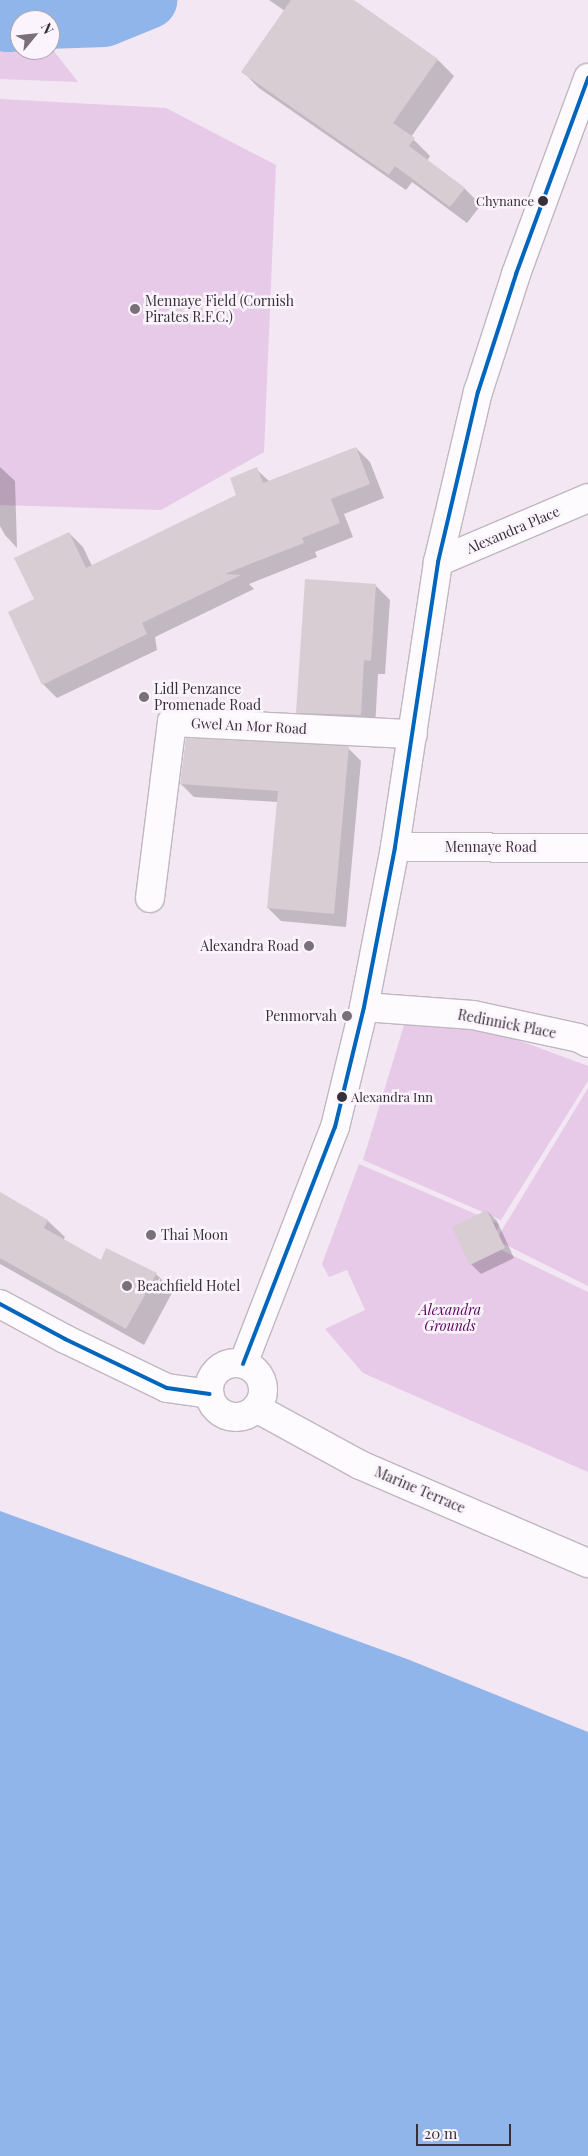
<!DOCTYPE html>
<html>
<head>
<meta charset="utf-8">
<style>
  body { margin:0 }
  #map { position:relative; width:588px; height:2156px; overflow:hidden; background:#f2e7f2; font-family:"Playfair Display",serif }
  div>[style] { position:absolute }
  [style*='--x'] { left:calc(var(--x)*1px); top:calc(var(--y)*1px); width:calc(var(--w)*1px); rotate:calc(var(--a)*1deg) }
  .green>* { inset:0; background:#e7c9e8 }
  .water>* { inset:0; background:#8fb5ea }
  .shadow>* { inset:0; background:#0003 }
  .river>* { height:58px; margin:-29px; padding:0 29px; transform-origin:29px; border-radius:29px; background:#8fb5ea }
  .building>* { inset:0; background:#d7cdd3 }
  .roads { filter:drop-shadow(1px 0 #c0b7c0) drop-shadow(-1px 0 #c0b7c0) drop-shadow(0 1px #c0b7c0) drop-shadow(0 -1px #c0b7c0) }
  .minor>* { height:28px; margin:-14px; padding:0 14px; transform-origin:14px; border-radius:14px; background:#fdfbfd }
  .minor>.ring { margin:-14px; padding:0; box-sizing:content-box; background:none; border:28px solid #fdfbfd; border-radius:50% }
  .bus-1>* { height:4px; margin:-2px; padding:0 2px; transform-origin:2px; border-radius:2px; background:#0065bd }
  .dots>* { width:14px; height:14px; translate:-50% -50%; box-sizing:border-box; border:2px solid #fcf4fc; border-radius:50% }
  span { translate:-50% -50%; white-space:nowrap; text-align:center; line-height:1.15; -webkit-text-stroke:5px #fcf4fc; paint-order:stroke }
  .bus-label { font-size:13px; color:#383038 }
  .right { translate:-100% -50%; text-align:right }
  .left { translate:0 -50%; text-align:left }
  .poi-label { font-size:14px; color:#383038 }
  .street-label { font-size:14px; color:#383038 }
  .park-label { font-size:14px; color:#59035e; font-style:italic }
  .north { position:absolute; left:10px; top:10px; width:50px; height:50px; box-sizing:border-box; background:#fcf4fc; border:1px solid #aea6ae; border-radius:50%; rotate:62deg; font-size:14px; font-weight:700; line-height:20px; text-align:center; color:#383038 }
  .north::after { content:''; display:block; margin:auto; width:18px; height:22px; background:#797079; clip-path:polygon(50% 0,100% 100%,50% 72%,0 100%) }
  .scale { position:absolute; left:416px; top:2124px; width:95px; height:22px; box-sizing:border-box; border:2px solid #383038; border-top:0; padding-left:6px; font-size:15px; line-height:18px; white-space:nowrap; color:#383038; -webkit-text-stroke:4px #fcf4fc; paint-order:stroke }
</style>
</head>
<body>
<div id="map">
  <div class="green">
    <i style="clip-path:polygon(0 0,15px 0,30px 20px,20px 20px,20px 50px,50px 50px,50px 46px,78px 82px,0 79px)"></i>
    <i style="clip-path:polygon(0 99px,166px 108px,276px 165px,264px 452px,161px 510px,0 505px)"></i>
    <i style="clip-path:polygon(474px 1024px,588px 1066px,588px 1081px,501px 1220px,363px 1160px,404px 1025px)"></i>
    <i style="clip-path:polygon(588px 1088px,588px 1286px,496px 1240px)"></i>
    <i style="clip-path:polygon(359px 1164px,499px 1224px,493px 1246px,588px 1292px,588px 1472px,363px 1373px,325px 1329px,365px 1310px,347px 1270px,329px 1277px,322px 1264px)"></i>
  </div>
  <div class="water">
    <i style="clip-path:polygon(0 1511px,407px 1659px,588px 1732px,588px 2156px,0 2156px)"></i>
  </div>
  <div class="shadow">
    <i style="clip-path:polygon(269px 0,352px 0,438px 60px,454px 76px,411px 137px,430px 156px,427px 161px,464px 188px,481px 205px,467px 223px,412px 182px,406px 190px,259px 88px,243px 72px,285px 11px)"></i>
    <i style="clip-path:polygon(356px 448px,370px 462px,384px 498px,344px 514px,353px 537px,315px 552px,317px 557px,249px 584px,254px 589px,155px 637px,157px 650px,57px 698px,43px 684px,36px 599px,69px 533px,83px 547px,92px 566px,238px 496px,256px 469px,270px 482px)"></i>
    <i style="clip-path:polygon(0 467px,15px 481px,17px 548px,5px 535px,0 526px)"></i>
    <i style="clip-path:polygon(376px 586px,390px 600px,385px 674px,378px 674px,375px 728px,311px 726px,297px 712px)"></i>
    <i style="clip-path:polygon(348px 748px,361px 761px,346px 927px,281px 921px,268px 908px,278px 802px,194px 797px,181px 784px)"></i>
    <i style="clip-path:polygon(0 1196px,48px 1221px,65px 1237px,63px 1240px,102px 1261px,156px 1274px,173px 1291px,144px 1345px,0 1264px)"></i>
    <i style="clip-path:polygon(487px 1211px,497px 1221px,514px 1258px,481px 1274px,471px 1264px)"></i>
  </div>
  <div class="river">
    <i style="--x:0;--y:17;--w:10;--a:37"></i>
    <i style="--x:8;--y:23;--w:12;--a:-5"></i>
    <i style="--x:46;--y:20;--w:58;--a:-2"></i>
    <i style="--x:104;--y:18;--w:48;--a:-22.2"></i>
  </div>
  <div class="building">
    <i style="clip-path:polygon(291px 0,354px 0,438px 59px,393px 123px,415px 138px,409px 146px,465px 188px,450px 207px,395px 166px,389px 175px,241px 72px)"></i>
    <i style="clip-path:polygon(356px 447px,370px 484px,331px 499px,340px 523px,302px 538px,304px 543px,225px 574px,241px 575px,142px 623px,147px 634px,42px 685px,8px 612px,34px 599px,14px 558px,69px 532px,86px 568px,236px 495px,230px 478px,257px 467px,263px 483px)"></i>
    <i style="clip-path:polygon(305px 579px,376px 584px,371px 661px,364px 660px,361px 715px,296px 713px)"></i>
    <i style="clip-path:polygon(186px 738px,349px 746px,334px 914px,267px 908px,278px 791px,180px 784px)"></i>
    <i style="clip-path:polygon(0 1192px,48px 1220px,44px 1228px,101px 1260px,106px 1248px,157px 1273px,126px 1329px,0 1258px)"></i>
    <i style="clip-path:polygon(487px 1210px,505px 1248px,470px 1265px,452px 1227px)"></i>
  </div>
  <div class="roads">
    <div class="minor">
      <i style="--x:438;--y:562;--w:163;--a:-23.1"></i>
      <i style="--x:395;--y:847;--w:193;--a:0.3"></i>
      <i style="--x:150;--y:898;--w:177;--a:-82.9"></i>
      <i style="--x:172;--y:722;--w:241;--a:2.9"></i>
      <i style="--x:364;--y:1007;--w:109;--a:4.2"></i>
      <i style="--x:473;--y:1015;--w:108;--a:12.2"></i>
      <i style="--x:579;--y:1038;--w:10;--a:29"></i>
      <i style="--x:0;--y:1304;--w:74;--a:28.3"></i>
      <i style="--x:65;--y:1339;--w:113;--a:25.7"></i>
      <i style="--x:167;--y:1388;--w:43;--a:7.9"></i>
      <i class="ring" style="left:209px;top:1363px;width:26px;height:26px"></i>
      <i style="--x:243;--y:1364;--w:254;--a:-68.8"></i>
      <i style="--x:335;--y:1127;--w:123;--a:-76.4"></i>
      <i style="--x:364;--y:1007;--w:163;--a:-79"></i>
      <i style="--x:395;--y:847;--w:288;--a:-81.4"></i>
      <i style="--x:438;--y:562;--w:175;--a:-76.8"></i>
      <i style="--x:478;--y:392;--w:124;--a:-72.1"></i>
      <i style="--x:516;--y:274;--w:209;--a:-69.8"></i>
      <i style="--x:256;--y:1408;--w:119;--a:28.7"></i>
      <i style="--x:360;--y:1465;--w:248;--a:23.3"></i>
    </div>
  </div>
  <div class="bus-1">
    <i style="--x:0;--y:1304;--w:74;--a:28.3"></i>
    <i style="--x:65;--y:1339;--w:113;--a:25.7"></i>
    <i style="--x:167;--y:1388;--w:43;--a:7.9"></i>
    <i style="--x:243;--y:1364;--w:254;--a:-68.8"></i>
    <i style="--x:335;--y:1127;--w:123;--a:-76.4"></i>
    <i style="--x:364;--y:1007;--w:163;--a:-79"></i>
    <i style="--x:395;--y:847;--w:288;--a:-81.4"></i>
    <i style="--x:438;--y:562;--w:175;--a:-76.8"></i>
    <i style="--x:478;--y:392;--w:124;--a:-72.1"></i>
    <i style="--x:516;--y:274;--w:209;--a:-69.8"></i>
  </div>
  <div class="dots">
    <i style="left:543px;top:201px;background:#383038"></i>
    <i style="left:135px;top:309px;background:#797079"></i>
    <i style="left:144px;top:697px;background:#797079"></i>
    <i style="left:309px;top:946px;background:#797079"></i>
    <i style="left:347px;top:1016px;background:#797079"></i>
    <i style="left:342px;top:1097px;background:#383038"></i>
    <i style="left:151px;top:1235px;background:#797079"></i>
    <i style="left:127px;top:1286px;background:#797079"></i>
  </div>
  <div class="bus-label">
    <span class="right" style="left:534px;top:201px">Chynance</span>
    <span class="left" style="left:351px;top:1097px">Alexandra Inn</span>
  </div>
  <div class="poi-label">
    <span class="left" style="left:145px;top:309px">Mennaye Field (Cornish<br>Pirates R.F.C.)</span>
    <span class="left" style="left:154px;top:697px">Lidl Penzance<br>Promenade Road</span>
    <span class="right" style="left:299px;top:946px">Alexandra Road</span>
    <span class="right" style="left:337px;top:1016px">Penmorvah</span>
    <span class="left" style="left:161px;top:1235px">Thai Moon</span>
    <span class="left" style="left:137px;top:1286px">Beachfield Hotel</span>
  </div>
  <div class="street-label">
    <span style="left:513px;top:530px;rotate:-23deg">Alexandra Place</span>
    <span style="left:249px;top:726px;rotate:3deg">Gwel An Mor Road</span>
    <span style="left:491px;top:847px">Mennaye Road</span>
    <span style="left:507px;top:1024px;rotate:11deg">Redinnick Place</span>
    <span style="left:420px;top:1490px;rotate:23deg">Marine Terrace</span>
  </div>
  <div class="park-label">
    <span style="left:450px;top:1318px">Alexandra<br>Grounds</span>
  </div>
  <div class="north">N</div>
  <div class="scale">20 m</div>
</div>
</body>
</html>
